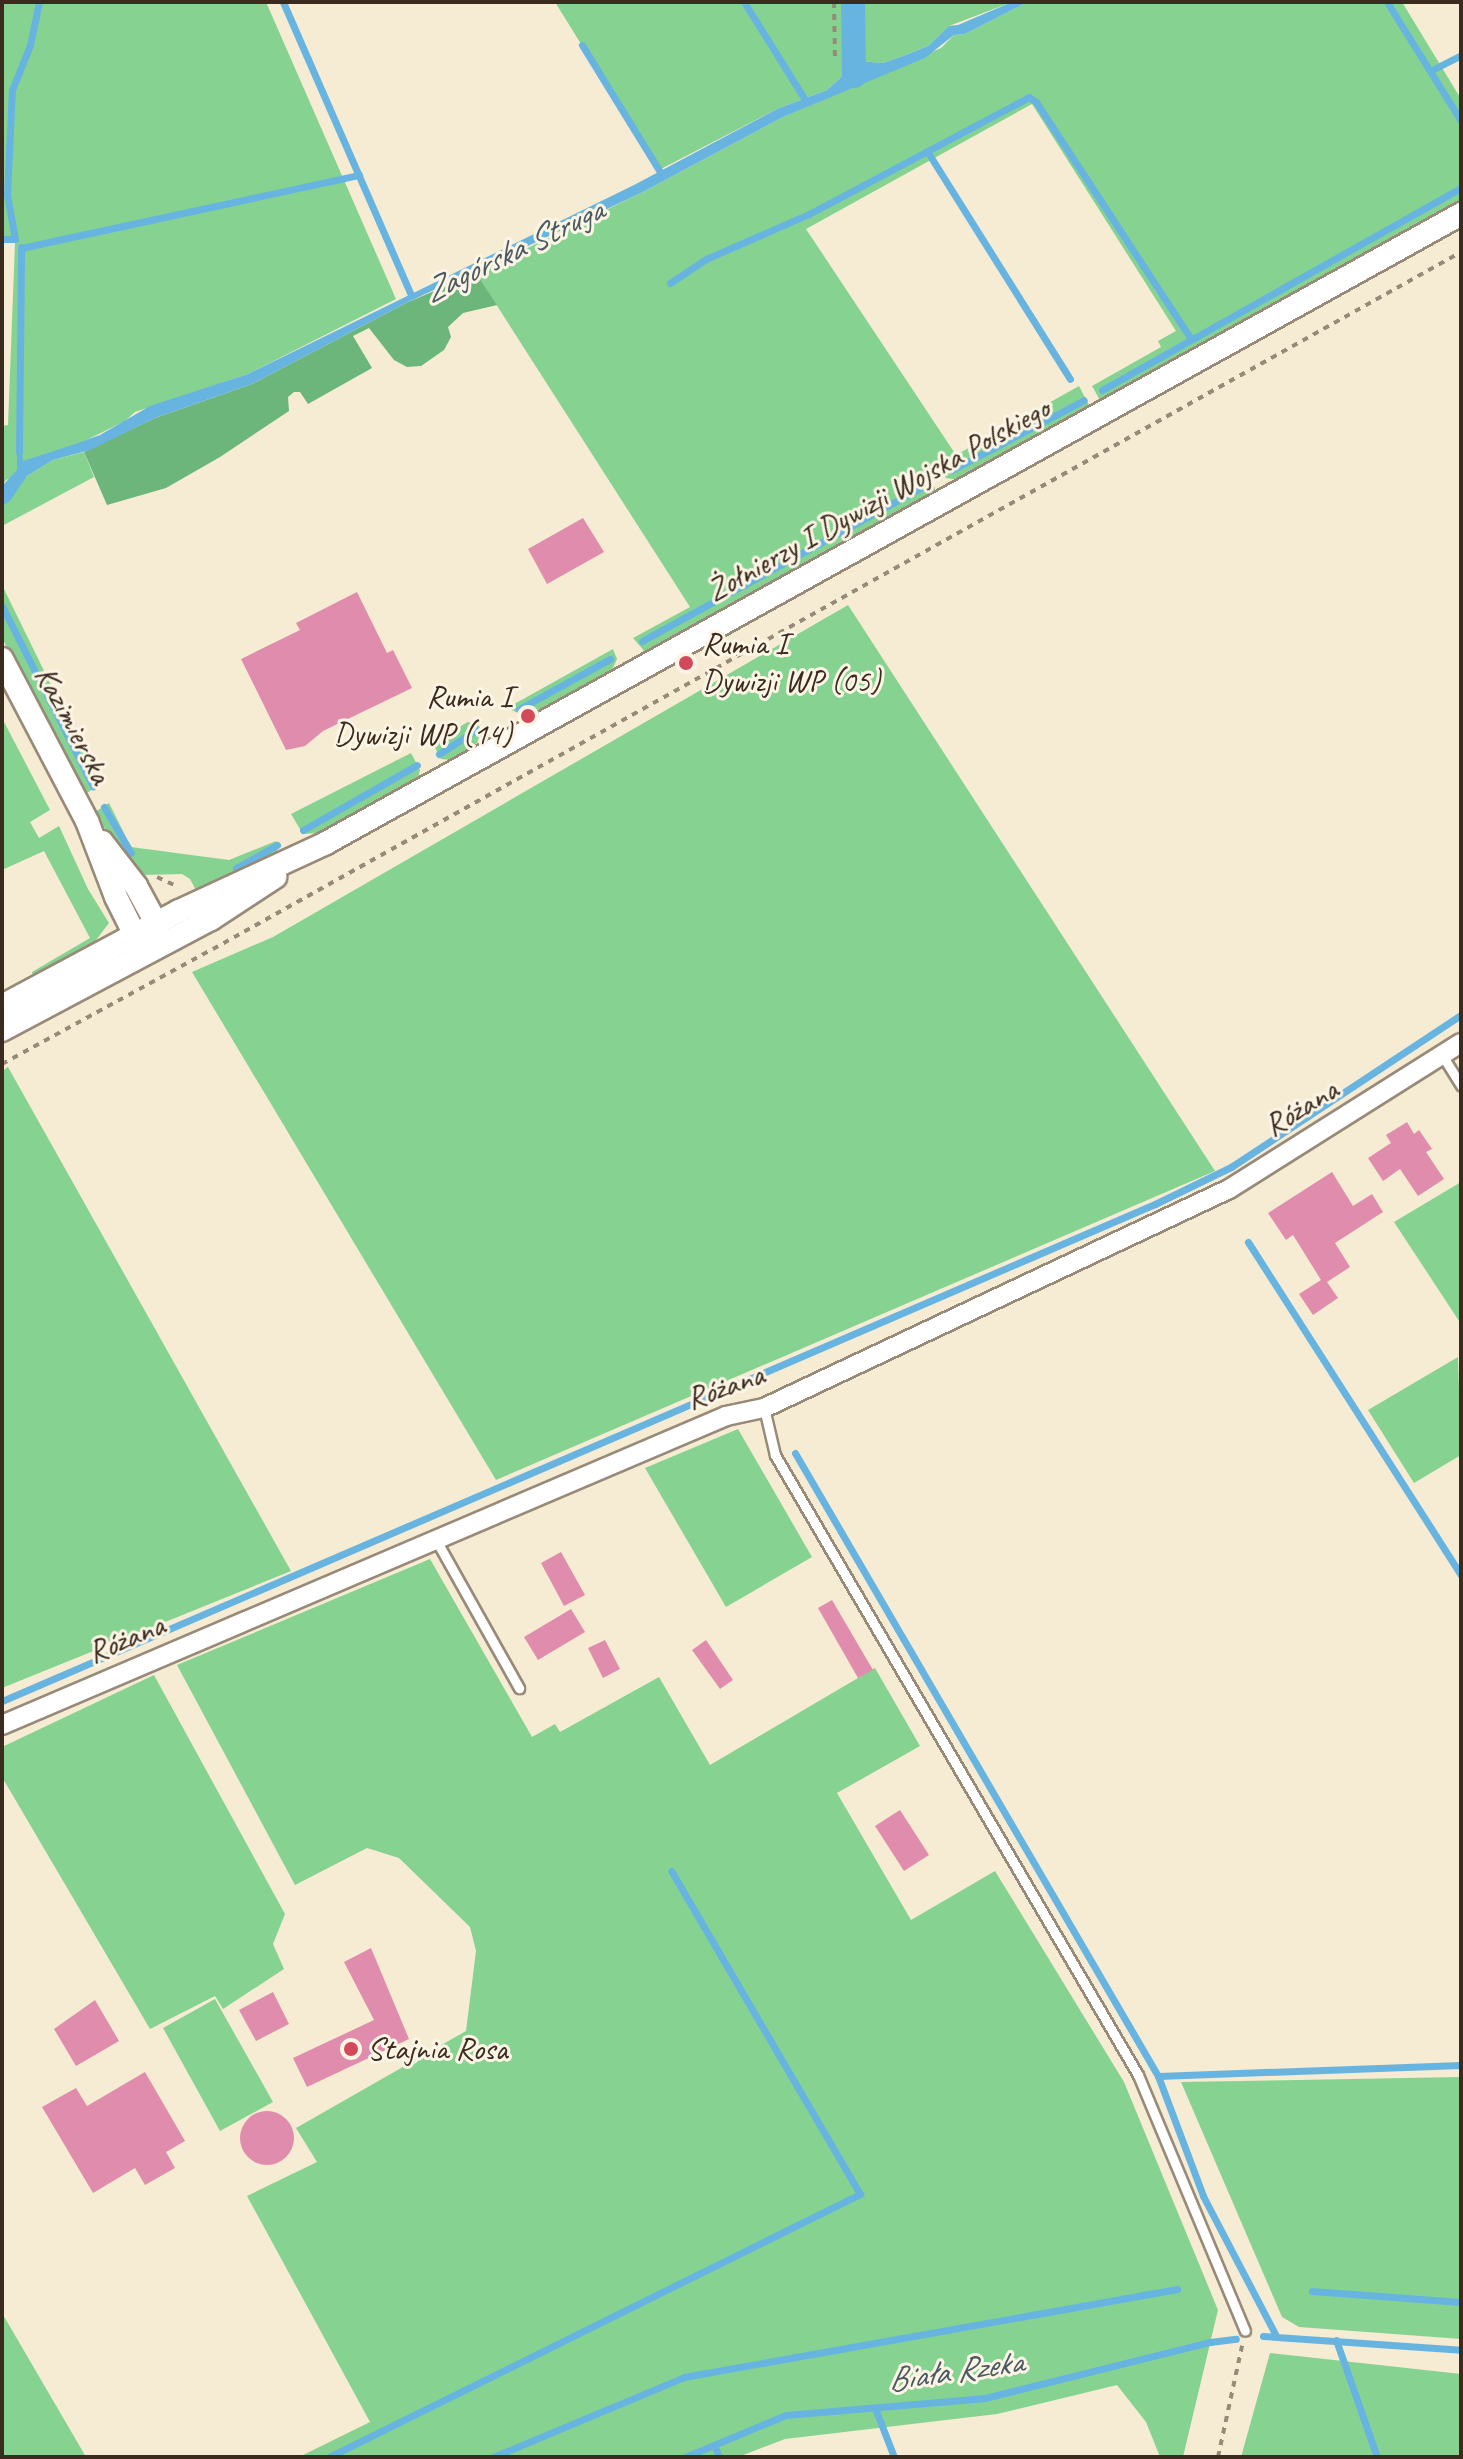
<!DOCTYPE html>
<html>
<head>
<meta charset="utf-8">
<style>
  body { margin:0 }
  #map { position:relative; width:1463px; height:2459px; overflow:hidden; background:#f6ebd3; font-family:Caveat,sans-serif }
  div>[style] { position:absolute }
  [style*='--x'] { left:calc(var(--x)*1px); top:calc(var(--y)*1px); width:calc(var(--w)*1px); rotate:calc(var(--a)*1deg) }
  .green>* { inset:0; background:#86d391 }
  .forest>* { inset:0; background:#6cb57b }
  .water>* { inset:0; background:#68b4e1 }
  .stream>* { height:7px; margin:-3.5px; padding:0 3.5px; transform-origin:3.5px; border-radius:3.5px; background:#68b4e1 }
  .canal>* { height:24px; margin:-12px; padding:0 12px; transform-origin:12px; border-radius:12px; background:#68b4e1 }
  .building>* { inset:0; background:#e08dad }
  .round { border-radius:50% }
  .path>* { height:4px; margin-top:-2px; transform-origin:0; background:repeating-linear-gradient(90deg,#988a78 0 6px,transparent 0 12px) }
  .roads { filter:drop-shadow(2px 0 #988a78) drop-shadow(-2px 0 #988a78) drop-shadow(0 2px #988a78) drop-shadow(0 -2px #988a78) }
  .service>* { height:9px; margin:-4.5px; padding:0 4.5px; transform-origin:4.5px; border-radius:4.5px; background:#fff }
  .minor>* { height:18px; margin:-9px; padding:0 9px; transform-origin:9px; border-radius:9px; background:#fff }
  .tertiary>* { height:22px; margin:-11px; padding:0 11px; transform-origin:11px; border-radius:11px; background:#fff }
  .dots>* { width:22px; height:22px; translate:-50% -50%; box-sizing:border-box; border:4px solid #fcf5e5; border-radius:50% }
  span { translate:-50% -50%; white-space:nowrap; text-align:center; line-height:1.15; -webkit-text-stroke:6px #fcf5e5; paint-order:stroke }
  .street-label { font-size:32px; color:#3b2a1e }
  .poi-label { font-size:32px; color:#3b2a1e }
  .left { translate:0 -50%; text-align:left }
  .right { translate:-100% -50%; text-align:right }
  .water-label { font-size:34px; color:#4b5a62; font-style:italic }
  .frame { position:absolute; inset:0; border:4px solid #3b2a1e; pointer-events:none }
</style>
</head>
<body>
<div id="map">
  <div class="green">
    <i style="clip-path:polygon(2px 2px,266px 2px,396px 299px,248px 374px,135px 412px,125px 421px,6px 480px,2px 486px,2px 426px,8px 425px,15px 243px,2px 242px)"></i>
    <i style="clip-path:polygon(555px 2px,1012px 2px,949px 26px,928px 46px,903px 56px,883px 63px,859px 61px,827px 90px,777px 109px,659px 170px)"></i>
    <i style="clip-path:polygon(1028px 2px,1402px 2px,1461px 99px,1461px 203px,1101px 402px,1092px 386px,1161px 347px,1158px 341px,1176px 331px,1032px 104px,806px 229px,956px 455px,1079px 386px,1090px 407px,958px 480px,946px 478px,938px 465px,928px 469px,936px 492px,646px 653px,633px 638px,690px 607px,476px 273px,641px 193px,783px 117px,941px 48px,954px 35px,965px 34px)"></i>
    <i style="clip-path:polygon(84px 452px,94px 477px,2px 526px,2px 506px,27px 476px,53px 460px)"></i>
    <i style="clip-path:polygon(2px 585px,100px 785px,85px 794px,2px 638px)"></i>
    <i style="clip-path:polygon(848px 605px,1215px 1171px,496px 1480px,192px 972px,273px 937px)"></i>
    <i style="clip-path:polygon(613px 649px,617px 659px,612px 670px,535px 712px,518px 713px,507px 708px)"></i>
    <i style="clip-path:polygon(2px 718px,50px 810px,30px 822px,39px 838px,59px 826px,88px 889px,109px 923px,93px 944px,33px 976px,32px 972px,90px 938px,44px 851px,2px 870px)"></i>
    <i style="clip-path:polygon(468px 722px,478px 724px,481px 730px,477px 743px,451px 760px,441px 759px,432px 742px)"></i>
    <i style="clip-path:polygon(411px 753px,420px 770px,418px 778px,319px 833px,303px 834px,291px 814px)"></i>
    <i style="clip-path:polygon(109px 803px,131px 847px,229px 860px,276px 841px,279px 847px,275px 854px,197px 892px,190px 879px,182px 874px,141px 875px,99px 821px,95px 812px)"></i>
    <i style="clip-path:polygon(8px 1067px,291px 1571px,2px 1688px,2px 1071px)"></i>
    <i style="clip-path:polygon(1461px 1182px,1461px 1324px,1394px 1222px)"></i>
    <i style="clip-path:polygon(1458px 1357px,1461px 1455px,1414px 1483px,1368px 1410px)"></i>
    <i style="clip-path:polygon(738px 1429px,812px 1557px,726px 1607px,645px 1468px)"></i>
    <i style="clip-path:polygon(430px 1559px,532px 1737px,555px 1724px,560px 1732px,659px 1677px,710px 1765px,875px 1668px,920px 1746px,837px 1793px,911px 1920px,995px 1871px,1124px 2082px,1218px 2310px,1183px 2457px,1160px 2457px,1146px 2422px,1117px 2385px,997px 2414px,785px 2439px,738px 2457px,299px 2457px,370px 2422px,247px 2196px,317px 2162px,296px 2128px,466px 2031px,476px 1951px,470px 1927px,399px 1858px,367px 1848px,295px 1885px,177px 1665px)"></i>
    <i style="clip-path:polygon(154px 1675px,285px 1914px,273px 1944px,284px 1969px,223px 2009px,215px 1996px,150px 2029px,2px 1777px,2px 1747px)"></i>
    <i style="clip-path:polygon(215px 1999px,273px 2102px,220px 2131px,163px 2028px)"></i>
    <i style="clip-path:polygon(1461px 2077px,1461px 2339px,1299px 2327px,1282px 2317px,1181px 2082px)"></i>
    <i style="clip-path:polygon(2px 2313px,86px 2457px,2px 2457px)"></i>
    <i style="clip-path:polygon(1270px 2353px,1461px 2374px,1461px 2457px,1241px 2457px)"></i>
  </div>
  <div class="forest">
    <i style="clip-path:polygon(476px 273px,497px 305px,463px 313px,448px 327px,451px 337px,444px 350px,421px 366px,407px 367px,394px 360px,369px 328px,353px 336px,372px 368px,308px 404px,300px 392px,294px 392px,288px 397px,289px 411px,220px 457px,166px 488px,107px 505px,84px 452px,155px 418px,252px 384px,406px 303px)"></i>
  </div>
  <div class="water">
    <i style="clip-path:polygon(1012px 2px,1028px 2px,965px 34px,954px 35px,925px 58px,783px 117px,641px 193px,406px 303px,252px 384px,155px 418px,90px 450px,53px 460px,27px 476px,10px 501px,2px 506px,2px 486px,17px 470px,17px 452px,22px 452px,23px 461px,78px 443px,100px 435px,150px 406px,248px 374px,634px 185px,777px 109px,827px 90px,859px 61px,883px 63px,903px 56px,928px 46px,949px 26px,958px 25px)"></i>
  </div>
  <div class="stream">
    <i style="--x:283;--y:2;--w:318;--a:66.4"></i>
    <i style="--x:744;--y:2;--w:113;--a:58"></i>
    <i style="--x:1387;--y:2;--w:140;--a:58.1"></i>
    <i style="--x:582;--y:45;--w:147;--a:58.4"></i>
    <i style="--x:1430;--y:71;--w:35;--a:-27"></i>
    <i style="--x:927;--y:151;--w:269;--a:57.9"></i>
    <i style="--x:2;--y:239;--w:13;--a:0"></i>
    <i style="--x:15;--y:239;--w:45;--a:-100.3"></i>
    <i style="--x:7;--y:195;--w:105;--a:-87.3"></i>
    <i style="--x:12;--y:90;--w:48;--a:-68.2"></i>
    <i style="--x:30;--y:45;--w:44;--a:-78.2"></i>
    <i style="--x:21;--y:248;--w:346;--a:-12.2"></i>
    <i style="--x:670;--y:283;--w:43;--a:-33.7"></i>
    <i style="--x:706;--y:259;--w:112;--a:-23.6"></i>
    <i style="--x:809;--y:214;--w:249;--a:-28"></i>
    <i style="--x:1029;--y:97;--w:9;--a:36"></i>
    <i style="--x:1036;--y:102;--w:283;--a:56.8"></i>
    <i style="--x:1102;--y:390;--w:412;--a:-29.4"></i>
    <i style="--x:19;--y:452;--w:205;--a:-89.4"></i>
    <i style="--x:952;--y:470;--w:149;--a:-27.9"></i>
    <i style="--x:2;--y:606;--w:202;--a:63.2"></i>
    <i style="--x:642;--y:641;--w:324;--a:-28.8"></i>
    <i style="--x:519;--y:709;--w:104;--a:-28.8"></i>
    <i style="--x:439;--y:754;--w:44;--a:-33"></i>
    <i style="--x:104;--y:807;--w:53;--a:59.6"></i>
    <i style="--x:303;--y:830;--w:131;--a:-29.7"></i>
    <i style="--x:236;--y:868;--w:47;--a:-29.3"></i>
    <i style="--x:1248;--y:1242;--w:395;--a:57.4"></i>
    <i style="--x:795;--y:1453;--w:721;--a:59.77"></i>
    <i style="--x:1158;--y:2076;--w:128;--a:69.4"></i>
    <i style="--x:1203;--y:2196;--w:156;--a:62.4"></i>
    <i style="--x:2;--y:1701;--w:1256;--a:-23.32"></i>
    <i style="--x:1155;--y:1204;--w:85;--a:-26"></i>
    <i style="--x:1231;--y:1167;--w:276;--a:-33.5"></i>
    <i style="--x:1158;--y:2076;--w:303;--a:-2.1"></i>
    <i style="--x:1312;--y:2291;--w:149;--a:4.2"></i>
    <i style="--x:1263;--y:2336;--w:198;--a:4"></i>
    <i style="--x:1336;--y:2340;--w:124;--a:70.7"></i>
    <i style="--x:875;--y:2408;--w:53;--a:68.8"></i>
    <i style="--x:714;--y:2445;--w:13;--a:67"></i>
    <i style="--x:329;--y:2457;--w:593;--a:-26.35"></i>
    <i style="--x:860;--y:2194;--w:374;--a:-120.3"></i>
    <i style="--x:493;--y:2457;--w:207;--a:-22.7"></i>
    <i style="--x:684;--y:2377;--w:501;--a:-10.12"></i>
    <i style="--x:685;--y:2457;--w:109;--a:-22.6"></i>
    <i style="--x:786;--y:2415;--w:200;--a:-4.9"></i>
    <i style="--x:985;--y:2398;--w:232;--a:-14"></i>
    <i style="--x:1210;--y:2342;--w:26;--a:-7"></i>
  </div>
  <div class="canal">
    <i style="--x:853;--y:2;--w:74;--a:89.2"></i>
  </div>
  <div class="building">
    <i style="clip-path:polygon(583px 518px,604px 552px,547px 584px,528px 549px)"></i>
    <i style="clip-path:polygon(357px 592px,387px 653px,393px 650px,412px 688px,323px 731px,305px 746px,286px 750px,241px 659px,300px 630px,296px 623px)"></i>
    <i style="clip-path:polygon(1407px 1122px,1414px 1134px,1419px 1130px,1432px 1149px,1426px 1152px,1444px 1179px,1418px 1196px,1400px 1169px,1383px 1181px,1368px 1158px,1391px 1143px,1386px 1135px)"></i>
    <i style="clip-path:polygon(1332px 1172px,1353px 1206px,1372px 1194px,1383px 1212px,1335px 1243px,1350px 1267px,1327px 1282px,1338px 1298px,1313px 1315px,1299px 1294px,1321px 1280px,1293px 1235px,1286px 1240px,1268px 1213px)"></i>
    <i style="clip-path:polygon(561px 1552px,585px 1595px,564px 1606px,541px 1563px)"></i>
    <i style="clip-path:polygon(832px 1600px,873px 1670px,858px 1678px,818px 1608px)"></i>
    <i style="clip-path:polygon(571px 1609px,585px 1632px,538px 1660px,524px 1637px)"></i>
    <i style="clip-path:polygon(605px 1640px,620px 1669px,603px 1678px,588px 1648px)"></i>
    <i style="clip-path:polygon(706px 1640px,733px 1680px,720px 1689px,692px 1650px)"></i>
    <i style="clip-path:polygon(900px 1810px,929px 1855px,904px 1871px,875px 1826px)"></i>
    <i style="clip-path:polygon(371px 1948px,409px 2039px,307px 2087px,293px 2058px,374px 2020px,344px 1962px)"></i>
    <i style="clip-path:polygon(273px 1992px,289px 2024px,256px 2041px,239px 2010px)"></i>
    <i style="clip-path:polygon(95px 2000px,119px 2041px,76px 2066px,54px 2029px)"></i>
    <i style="clip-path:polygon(145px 2072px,185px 2141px,166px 2152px,175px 2168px,145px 2185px,135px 2168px,93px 2193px,42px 2107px,76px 2088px,87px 2106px)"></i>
    <i class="round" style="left:240px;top:2111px;width:54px;height:54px"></i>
  </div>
  <div class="path">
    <i style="--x:834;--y:2;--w:56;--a:89"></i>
    <i style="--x:157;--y:877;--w:23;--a:25"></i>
    <i style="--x:2;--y:1064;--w:240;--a:-28.6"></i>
    <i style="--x:213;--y:949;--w:1429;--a:-29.18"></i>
    <i style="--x:1218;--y:2457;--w:114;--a:-77.8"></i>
  </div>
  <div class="roads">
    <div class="service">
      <i style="--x:1442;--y:1055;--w:36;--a:58"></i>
      <i style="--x:764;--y:1408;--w:48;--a:76.8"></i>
      <i style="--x:775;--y:1455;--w:718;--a:59.65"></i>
      <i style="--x:1138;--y:2075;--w:277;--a:67.3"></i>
      <i style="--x:436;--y:1540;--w:170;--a:60.7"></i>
    </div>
    <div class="minor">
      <i style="--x:2;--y:1725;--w:787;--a:-23.11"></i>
      <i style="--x:726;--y:1416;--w:39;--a:-12"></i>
      <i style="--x:764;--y:1408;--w:514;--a:-25.22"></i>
      <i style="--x:1229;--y:1189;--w:274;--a:-32.2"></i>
    </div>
    <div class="tertiary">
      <i style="--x:2;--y:659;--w:183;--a:62.3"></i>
      <i style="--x:87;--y:821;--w:81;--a:69.1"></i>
      <i style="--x:116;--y:897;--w:42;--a:63.4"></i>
      <i style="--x:135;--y:935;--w:12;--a:31"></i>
      <i style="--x:102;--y:842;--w:56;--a:52.3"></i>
      <i style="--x:136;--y:886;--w:42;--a:61.6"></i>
      <i style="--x:156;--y:923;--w:12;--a:90"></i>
      <i style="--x:2;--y:1006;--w:201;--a:-28.2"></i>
      <i style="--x:179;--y:911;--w:162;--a:-24.8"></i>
      <i style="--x:326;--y:843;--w:1298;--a:-28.99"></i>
      <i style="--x:2;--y:1030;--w:237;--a:-28"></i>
      <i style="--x:211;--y:919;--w:77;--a:-33.3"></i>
    </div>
  </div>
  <div class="dots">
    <i style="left:686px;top:663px;background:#d1495b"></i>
    <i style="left:528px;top:716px;background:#d1495b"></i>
    <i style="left:351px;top:2049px;background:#d1495b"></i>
  </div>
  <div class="street-label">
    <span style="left:878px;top:500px;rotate:-29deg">Żołnierzy I Dywizji Wojska Polskiego</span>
    <span style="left:73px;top:725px;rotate:62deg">Kazimierska</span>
    <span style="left:1301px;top:1108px;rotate:-32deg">Różana</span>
    <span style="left:725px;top:1387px;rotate:-20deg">Różana</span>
    <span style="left:126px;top:1639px;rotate:-23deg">Różana</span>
  </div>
  <div class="poi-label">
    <span class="left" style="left:702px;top:663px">Rumia I<br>Dywizji WP (05)</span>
    <span class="right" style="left:512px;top:716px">Rumia I<br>Dywizji WP (14)</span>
    <span class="left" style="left:367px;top:2049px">Stajnia Rosa</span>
  </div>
  <div class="water-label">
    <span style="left:513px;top:250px;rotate:-26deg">Zagórska Struga</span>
    <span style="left:955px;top:2370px;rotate:-8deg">Biała Rzeka</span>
  </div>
  <div class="frame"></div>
</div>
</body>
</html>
